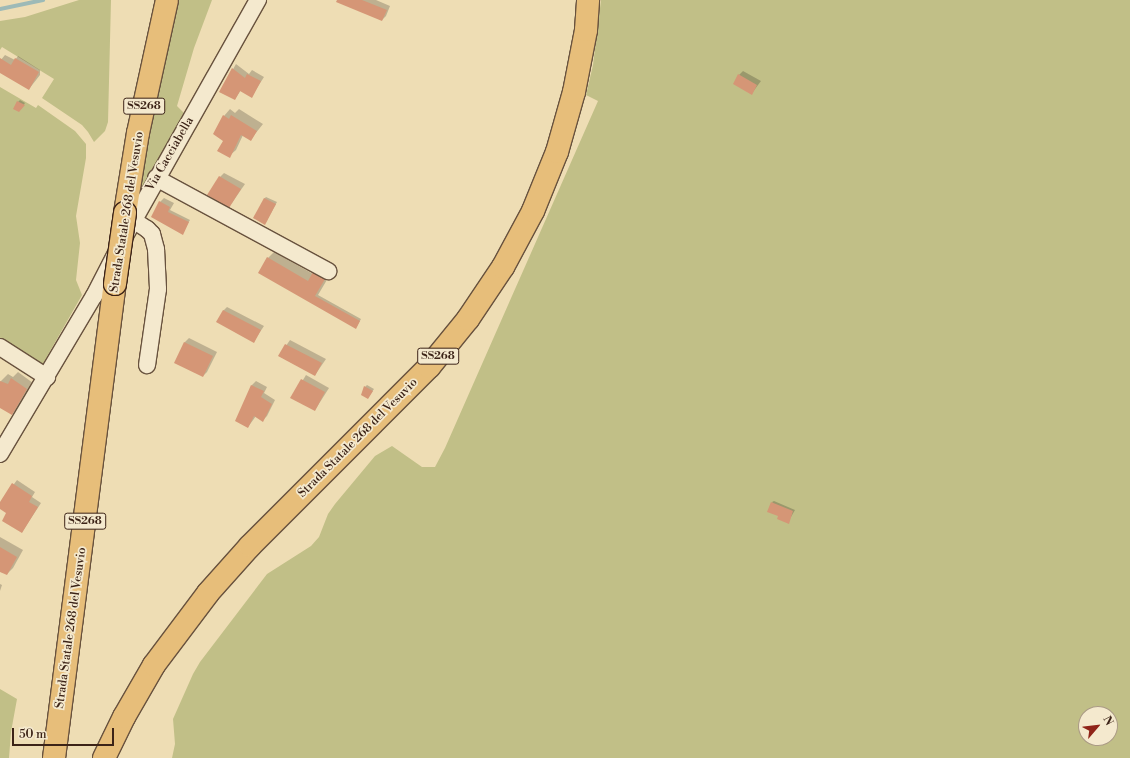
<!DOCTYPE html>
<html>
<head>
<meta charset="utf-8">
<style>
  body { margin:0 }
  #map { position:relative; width:1130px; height:758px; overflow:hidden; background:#eeddb4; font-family:"Libre Bodoni",serif }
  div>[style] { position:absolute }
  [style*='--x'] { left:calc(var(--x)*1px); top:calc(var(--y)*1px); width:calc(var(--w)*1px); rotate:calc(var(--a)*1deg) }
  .green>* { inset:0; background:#c1bf87 }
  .shadow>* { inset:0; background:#0003 }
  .stream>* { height:4px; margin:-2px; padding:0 2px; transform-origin:2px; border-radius:2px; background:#9dbab7 }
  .building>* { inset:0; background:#d59676 }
  .roads { filter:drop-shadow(1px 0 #68523e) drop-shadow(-1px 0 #68523e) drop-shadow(0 1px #68523e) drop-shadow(0 -1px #68523e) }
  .minor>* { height:16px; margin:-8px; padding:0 8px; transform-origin:8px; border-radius:8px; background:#f4e9ce }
  .highway>* { height:22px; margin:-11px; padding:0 11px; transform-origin:11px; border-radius:11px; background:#e7be7a }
  .bridges { filter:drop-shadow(1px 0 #3c2317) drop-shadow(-1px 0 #3c2317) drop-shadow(0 1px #3c2317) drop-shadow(0 -1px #3c2317) }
  .highway-bridge>* { height:22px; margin:-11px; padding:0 11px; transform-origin:11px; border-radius:11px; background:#e7be7a }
  span { translate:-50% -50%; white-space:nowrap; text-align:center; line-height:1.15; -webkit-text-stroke:3.5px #f4e9ce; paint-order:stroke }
  .shield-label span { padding:1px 3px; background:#f4e9ce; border:1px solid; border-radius:3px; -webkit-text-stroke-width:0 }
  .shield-label { font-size:11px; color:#3c2317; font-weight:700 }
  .street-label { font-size:12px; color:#3c2317 }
  .north { position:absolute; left:1078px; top:706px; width:40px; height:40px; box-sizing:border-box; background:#f4e9ce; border:1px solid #aa9a85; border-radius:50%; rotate:62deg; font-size:11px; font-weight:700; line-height:16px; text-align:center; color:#3c2317 }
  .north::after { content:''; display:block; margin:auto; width:14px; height:18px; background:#8f2418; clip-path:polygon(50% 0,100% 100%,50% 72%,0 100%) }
  .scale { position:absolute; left:12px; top:728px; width:102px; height:18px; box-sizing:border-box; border:2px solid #3c2317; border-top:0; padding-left:5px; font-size:12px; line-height:14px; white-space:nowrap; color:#3c2317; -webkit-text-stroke:3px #f4e9ce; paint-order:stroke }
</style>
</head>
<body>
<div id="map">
  <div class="green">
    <i style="clip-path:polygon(79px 0,111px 0,108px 122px,105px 131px,94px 142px,88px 132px,82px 125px,42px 98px,54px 79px,2px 47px,0 50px,0 21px,25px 17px)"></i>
    <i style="clip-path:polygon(177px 0,212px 0,194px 48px,177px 106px,186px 115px,135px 210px,147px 141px)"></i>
    <i style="clip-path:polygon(evenodd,601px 0,1130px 0,1130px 758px,172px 758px,175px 744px,173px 719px,193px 674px,200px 662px,267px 574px,311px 546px,319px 537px,328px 514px,335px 504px,375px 456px,392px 446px,422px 467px,435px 467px,445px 448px,598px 101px,586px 95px,593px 65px,601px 0,1086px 714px,1110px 714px,1110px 738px,1086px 738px,1086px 714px)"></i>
    <i style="clip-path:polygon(0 87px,36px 108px,38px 105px,75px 131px,86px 144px,86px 158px,76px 216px,80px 243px,76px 280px,82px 295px,41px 367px,0 341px)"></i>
    <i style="clip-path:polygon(0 689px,17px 699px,11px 732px,9px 758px,0 758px)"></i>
  </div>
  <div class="shadow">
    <i style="clip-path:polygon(338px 0,376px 0,390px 6px,386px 16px,382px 20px)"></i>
    <i style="clip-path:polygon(5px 55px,15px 60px,18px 56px,40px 70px,40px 75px,29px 89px,0 72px,0 61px)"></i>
    <i style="clip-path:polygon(236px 64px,249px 74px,252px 70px,264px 77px,252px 96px,241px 90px,235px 99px,220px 92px)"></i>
    <i style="clip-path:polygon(743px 71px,761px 81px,752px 93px,739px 75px)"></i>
    <i style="clip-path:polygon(20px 100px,25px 103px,21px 109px,18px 102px)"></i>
    <i style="clip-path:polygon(230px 109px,235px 113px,239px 109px,263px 124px,251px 139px,243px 135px,236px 150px,229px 156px,224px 140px,215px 134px,224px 116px)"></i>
    <i style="clip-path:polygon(224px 173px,245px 184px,229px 207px,220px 177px)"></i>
    <i style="clip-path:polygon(266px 197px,277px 202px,266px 222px,264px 199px)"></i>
    <i style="clip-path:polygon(164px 198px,174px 203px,170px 210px,190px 220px,182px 233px,160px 202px)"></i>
    <i style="clip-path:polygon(274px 252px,313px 274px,320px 267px,331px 273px,318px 295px,361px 319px,357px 326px,312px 303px,268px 258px)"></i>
    <i style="clip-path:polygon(227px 307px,264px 326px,254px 341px,223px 311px)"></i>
    <i style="clip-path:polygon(189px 338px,217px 352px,207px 372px,203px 376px,176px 362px,185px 342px)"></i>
    <i style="clip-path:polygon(290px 340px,326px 359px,315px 375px,279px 356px)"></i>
    <i style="clip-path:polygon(18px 372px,33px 383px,18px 408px,12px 414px,0 407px,0 382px,8px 374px,13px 377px)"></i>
    <i style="clip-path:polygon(306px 375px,329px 388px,315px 410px,292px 398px)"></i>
    <i style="clip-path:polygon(256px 381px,267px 387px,264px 393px,275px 400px,267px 416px,263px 420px,256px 416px,248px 427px,252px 385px)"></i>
    <i style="clip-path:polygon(367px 385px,374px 389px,368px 398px,365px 387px)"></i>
    <i style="clip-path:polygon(17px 480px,35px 492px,32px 497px,41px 503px,22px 532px,8px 513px,0 508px,0 503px)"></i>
    <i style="clip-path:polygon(774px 501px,795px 510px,788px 522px,780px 515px,772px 502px)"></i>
    <i style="clip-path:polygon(0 537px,23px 550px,13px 568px,7px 574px,0 570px)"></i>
    <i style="clip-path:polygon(0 584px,2px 585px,0 591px)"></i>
  </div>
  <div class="stream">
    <i style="--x:0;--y:9;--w:44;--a:-11.8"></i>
  </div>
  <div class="building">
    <i style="clip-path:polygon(337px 0,362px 0,387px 10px,382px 21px,336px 2px)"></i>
    <i style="clip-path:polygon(0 58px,11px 65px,15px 58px,39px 72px,29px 90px,0 73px)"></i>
    <i style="clip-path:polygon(232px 68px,245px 78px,247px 74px,261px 81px,252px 98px,240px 91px,235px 100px,219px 92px)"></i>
    <i style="clip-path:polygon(738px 74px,757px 85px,752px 95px,733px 84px)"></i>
    <i style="clip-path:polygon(17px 101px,25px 105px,19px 112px,13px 109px)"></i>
    <i style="clip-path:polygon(223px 115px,229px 119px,231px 115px,257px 131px,251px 141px,241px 135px,230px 158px,217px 151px,223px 141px,213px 134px)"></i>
    <i style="clip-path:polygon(219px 176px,241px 189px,229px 208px,207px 195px)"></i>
    <i style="clip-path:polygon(264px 198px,276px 204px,265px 225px,253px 218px)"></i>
    <i style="clip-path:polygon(159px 201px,170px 207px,168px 212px,189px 222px,183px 235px,151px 217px)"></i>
    <i style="clip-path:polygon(267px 257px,308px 281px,313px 272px,325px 279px,315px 296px,360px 321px,356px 329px,258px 273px)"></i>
    <i style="clip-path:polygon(223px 310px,261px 330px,254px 343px,216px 322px)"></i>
    <i style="clip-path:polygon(184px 342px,213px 356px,203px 377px,174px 363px)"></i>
    <i style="clip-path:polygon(285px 344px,322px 363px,315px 376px,278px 356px)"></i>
    <i style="clip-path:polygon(11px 378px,27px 389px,12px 415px,0 408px,0 381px,8px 384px)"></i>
    <i style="clip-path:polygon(301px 379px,325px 392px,315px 411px,290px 398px)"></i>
    <i style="clip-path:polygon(251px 385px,264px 391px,261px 397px,272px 404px,263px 422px,254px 416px,248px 428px,235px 421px)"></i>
    <i style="clip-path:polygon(364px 386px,373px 391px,368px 399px,361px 395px)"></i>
    <i style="clip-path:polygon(12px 483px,32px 496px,29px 502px,38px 507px,22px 533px,2px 521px,6px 513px,0 509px,0 502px)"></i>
    <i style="clip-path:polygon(771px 502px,793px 511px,789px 524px,777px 519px,778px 516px,767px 512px)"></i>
    <i style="clip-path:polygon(0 547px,17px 557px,7px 575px,0 572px)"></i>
  </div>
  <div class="roads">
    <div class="minor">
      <i style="--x:156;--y:178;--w:196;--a:28.4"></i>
      <i style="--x:133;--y:220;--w:17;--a:33"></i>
      <i style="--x:147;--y:229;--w:7;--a:45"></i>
      <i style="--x:152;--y:234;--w:16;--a:75"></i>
      <i style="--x:156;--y:249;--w:40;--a:87.1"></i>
      <i style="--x:158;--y:289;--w:77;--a:98.2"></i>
      <i style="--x:126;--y:234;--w:269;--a:-60.6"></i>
      <i style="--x:0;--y:347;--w:56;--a:32.6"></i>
      <i style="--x:0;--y:454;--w:184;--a:-59.3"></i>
      <i style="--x:94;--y:296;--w:46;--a:-62.9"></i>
    </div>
    <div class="highway">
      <i style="--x:125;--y:213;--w:81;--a:-80.8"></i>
      <i style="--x:138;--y:133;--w:136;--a:-77.7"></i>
      <i style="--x:54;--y:758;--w:478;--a:-82.7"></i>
      <i style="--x:104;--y:758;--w:46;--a:-64"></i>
      <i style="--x:124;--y:717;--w:60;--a:-60"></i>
      <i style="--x:154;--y:665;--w:90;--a:-53.1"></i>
      <i style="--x:208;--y:593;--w:63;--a:-48.2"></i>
      <i style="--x:250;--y:546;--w:253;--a:-45"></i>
      <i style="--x:429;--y:367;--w:62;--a:-50.9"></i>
      <i style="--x:468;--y:319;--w:63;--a:-56.1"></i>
      <i style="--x:503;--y:267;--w:64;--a:-61.8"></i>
      <i style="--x:533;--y:211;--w:64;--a:-67.9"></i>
      <i style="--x:557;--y:152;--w:62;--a:-74.2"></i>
      <i style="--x:574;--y:92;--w:63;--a:-79"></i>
      <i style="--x:586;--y:30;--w:30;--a:-86"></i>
    </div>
  </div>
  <div class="bridges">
    <div class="highway-bridge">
      <i style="--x:115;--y:284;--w:72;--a:-82"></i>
    </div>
  </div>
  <div class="shield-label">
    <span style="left:144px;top:106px">SS268</span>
    <span style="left:438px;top:356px">SS268</span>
    <span style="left:85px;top:521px">SS268</span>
  </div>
  <div class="street-label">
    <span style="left:170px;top:154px;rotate:-60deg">Via Cacciabella</span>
    <span style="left:127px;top:212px;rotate:-81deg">Strada Statale 268 del Vesuvio</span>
    <span style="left:358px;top:438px;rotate:-45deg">Strada Statale 268 del Vesuvio</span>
    <span style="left:71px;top:628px;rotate:-82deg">Strada Statale 268 del Vesuvio</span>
  </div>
  <div class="north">N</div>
  <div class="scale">50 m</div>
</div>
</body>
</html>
